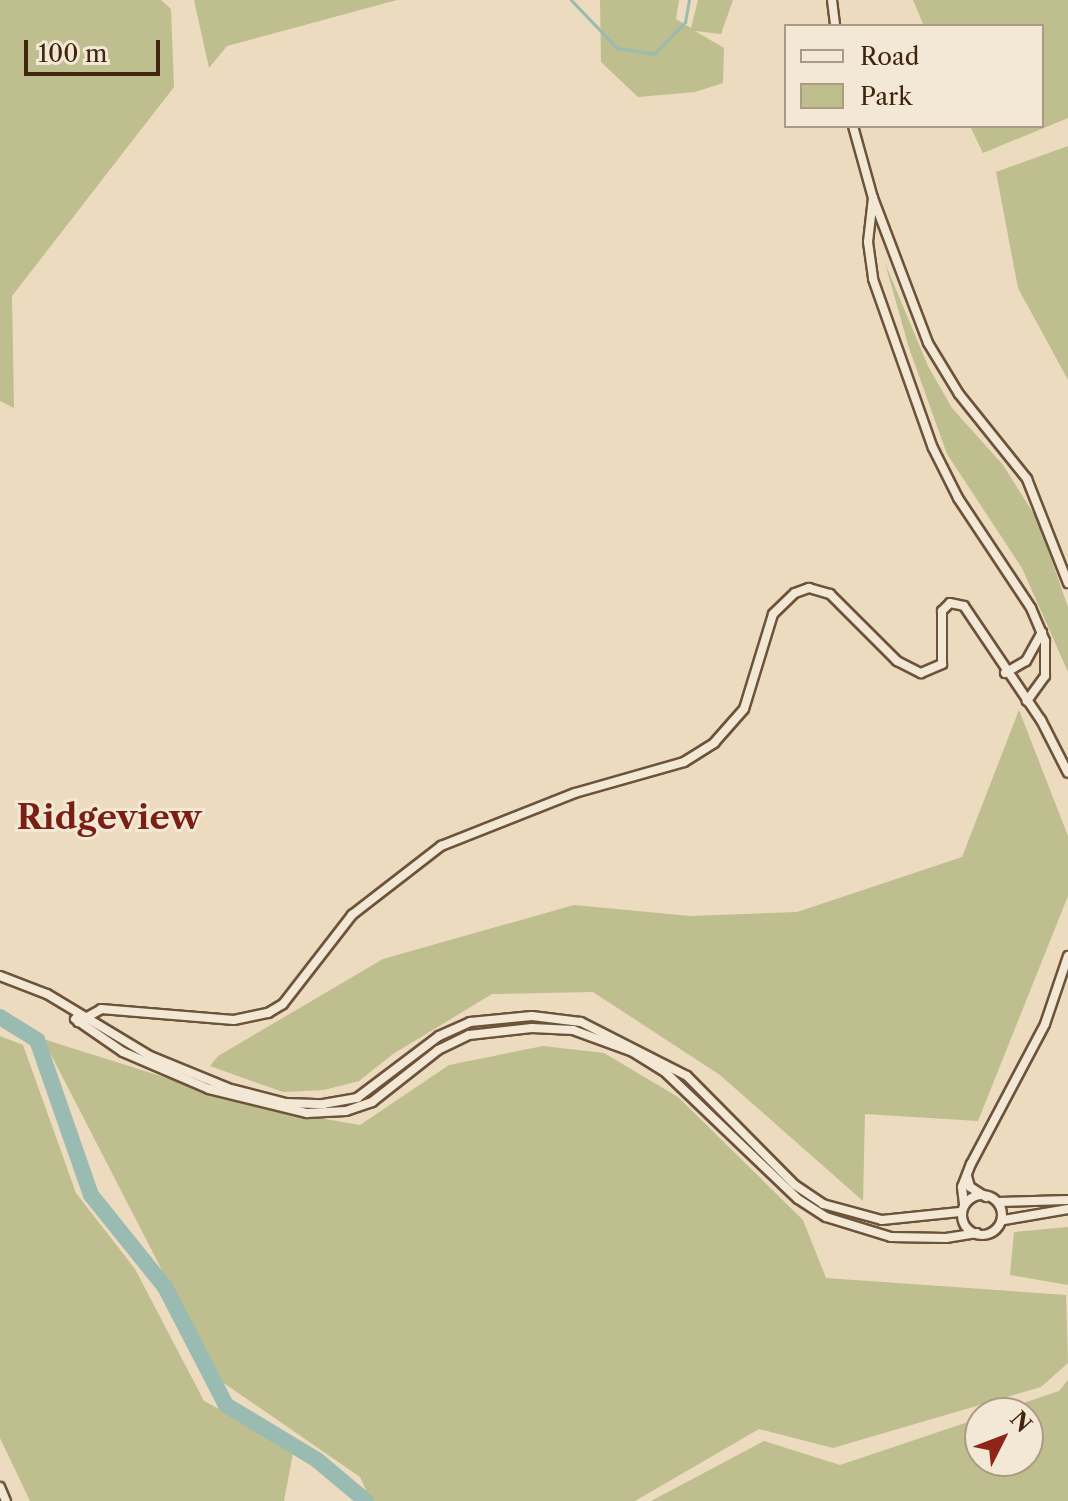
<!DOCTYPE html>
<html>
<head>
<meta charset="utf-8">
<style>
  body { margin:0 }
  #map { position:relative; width:1068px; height:1501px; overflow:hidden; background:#ecdbbf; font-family:"Libre Caslon Text",serif }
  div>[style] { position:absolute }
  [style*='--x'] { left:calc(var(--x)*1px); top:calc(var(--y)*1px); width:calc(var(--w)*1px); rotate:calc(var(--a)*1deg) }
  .green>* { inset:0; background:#bebe8e }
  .stream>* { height:3px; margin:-1.5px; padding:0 1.5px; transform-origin:1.5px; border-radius:1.5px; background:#99bbb1 }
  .river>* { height:16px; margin:-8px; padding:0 8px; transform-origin:8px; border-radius:8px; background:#99bbb1 }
  .roads { filter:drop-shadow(2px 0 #6c533a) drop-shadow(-2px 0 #6c533a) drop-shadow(0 2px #6c533a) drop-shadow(0 -2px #6c533a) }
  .minor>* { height:8px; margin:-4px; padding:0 4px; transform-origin:4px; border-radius:4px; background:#f3e8d5 }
  .minor>.ring { margin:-4px; padding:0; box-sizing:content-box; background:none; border:8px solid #f3e8d5; border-radius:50% }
  span { translate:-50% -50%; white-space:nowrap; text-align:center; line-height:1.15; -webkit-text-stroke:6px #f3e8d5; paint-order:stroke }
  .district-label { font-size:34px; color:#7a1f14; font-weight:700 }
  .legend { position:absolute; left:784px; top:24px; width:260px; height:104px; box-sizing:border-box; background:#f3e8d5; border:2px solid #ac9a85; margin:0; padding:10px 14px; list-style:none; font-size:24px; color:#41260e }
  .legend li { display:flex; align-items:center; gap:16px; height:40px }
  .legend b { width:40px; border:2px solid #ac9a85 }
  .north { position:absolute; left:964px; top:1397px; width:80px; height:80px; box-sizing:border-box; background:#f3e8d5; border:2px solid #ac9a85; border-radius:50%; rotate:48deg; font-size:22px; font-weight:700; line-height:32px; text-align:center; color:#41260e }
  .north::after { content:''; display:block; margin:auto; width:28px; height:36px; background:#8f2418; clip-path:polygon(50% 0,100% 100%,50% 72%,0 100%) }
  .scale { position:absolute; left:24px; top:40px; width:136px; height:36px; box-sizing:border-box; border:4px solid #41260e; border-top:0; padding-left:10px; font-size:24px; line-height:28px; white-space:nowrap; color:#41260e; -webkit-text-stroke:6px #f3e8d5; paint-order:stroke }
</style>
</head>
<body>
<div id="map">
  <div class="green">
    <i style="clip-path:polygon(0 0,161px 0,171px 9px,174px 87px,12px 296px,14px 408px,0 401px)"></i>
    <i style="clip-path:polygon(194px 0,397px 0,227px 46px,209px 68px)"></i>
    <i style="clip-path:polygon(600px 0,679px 0,676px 19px,691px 28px,698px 0,733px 0,721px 34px,695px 31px,724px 48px,723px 83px,695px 92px,638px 97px,601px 62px)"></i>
    <i style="clip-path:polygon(913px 0,1068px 0,1068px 118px,983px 153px,970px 126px,1042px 126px,1042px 26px,924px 26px)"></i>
    <i style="clip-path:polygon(1068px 146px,1068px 380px,1018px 288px,996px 172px)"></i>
    <i style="clip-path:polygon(885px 263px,928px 366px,952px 408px,1003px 465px,1037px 519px,1068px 607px,1068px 672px,1022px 568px,947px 454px,909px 348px)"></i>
    <i style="clip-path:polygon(1019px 710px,1068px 836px,1068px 896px,978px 1121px,865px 1114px,863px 1201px,720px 1075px,593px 992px,492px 994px,393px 1054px,359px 1081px,324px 1090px,283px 1092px,210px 1066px,218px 1056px,383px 959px,574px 905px,690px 916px,797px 912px,962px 857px)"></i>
    <i style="clip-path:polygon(0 1036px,23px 1045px,76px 1193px,135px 1269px,204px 1401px,294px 1448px,284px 1501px,30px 1501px,0 1438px)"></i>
    <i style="clip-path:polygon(43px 1039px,262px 1108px,360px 1125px,449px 1065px,543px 1046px,604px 1053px,678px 1097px,803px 1220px,826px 1278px,1066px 1295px,1068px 1363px,1041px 1387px,833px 1448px,759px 1429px,635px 1501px,371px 1501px,360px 1477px,218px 1379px)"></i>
    <i style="clip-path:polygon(1068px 1227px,1068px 1285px,1010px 1275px,1014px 1232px)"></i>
    <i style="clip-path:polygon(1068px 1380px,1068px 1501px,651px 1501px,764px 1441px,840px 1465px,980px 1418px,980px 1461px,1028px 1461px,1028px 1413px,994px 1413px,1059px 1391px)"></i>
  </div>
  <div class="stream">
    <i style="--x:571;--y:0;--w:66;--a:46.2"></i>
    <i style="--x:617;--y:48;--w:37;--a:9"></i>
    <i style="--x:654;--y:54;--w:45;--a:-45.9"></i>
    <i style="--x:685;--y:22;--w:22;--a:-80"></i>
  </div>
  <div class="river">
    <i style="--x:0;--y:1017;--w:44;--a:31.9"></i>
    <i style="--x:37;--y:1040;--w:164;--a:70.8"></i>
    <i style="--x:91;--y:1195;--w:118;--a:51.2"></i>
    <i style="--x:165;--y:1287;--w:133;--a:62.7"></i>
    <i style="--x:226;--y:1405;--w:106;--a:31.1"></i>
    <i style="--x:317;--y:1460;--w:64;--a:39.9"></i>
  </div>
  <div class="roads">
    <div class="minor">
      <i style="--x:832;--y:0;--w:26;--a:83"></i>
      <i style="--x:853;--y:126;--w:75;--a:74.5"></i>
      <i style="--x:873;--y:198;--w:155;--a:69.2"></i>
      <i style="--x:928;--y:343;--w:60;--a:58.7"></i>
      <i style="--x:959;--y:394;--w:109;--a:51.3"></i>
      <i style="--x:1027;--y:479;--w:112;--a:68.5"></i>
      <i style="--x:873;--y:198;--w:44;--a:96.5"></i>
      <i style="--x:868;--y:242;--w:37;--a:82"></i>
      <i style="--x:873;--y:279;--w:179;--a:70.5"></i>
      <i style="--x:933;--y:448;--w:56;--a:63.4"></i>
      <i style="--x:958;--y:498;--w:132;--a:56.4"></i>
      <i style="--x:1031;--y:608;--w:36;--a:67"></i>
      <i style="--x:1045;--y:641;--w:35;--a:90"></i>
      <i style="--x:1045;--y:676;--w:31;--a:126"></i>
      <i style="--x:1005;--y:673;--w:24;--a:-30"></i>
      <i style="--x:1026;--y:661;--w:33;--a:-61"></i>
      <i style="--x:0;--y:976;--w:50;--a:21"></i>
      <i style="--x:47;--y:994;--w:120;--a:31"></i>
      <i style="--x:150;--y:1056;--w:87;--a:22.2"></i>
      <i style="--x:231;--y:1089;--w:57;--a:14.3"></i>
      <i style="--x:286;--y:1103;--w:37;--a:2"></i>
      <i style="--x:323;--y:1104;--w:35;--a:-10"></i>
      <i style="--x:357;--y:1098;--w:103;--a:-37.1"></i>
      <i style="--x:439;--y:1036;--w:34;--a:-24"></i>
      <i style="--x:470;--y:1022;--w:62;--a:-5.5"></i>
      <i style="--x:532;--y:1016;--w:49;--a:7"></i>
      <i style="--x:581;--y:1022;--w:119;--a:27"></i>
      <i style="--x:687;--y:1076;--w:153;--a:45.3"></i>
      <i style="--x:795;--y:1185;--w:34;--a:34"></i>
      <i style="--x:823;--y:1204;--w:61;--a:15.2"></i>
      <i style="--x:882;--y:1220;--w:78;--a:-5.9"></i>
      <i style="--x:75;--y:1019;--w:58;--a:34.5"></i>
      <i style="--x:123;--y:1052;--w:94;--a:23.3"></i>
      <i style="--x:209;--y:1089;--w:101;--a:13.8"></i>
      <i style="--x:307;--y:1113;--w:39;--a:-3"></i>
      <i style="--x:346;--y:1111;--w:28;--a:-19"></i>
      <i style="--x:372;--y:1102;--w:84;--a:-38.2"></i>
      <i style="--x:438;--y:1050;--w:34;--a:-26"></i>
      <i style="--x:469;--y:1035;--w:63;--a:-6.3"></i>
      <i style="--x:532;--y:1028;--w:41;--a:2.8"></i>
      <i style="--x:573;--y:1030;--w:64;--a:20.1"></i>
      <i style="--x:633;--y:1052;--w:36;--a:32"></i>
      <i style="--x:664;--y:1071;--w:185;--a:43.7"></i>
      <i style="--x:798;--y:1199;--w:33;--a:33"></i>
      <i style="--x:826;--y:1217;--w:68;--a:17.1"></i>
      <i style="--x:891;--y:1237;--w:55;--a:1"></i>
      <i style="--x:946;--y:1238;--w:31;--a:-9"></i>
      <i style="--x:78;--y:1022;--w:26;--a:-29"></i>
      <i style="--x:101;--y:1009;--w:133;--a:4.7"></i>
      <i style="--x:234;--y:1020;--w:35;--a:-12"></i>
      <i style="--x:268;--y:1013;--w:17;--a:-31"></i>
      <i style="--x:283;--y:1004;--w:113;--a:-52.2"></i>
      <i style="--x:352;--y:915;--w:113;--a:-37.8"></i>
      <i style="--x:441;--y:846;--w:144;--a:-21.6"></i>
      <i style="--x:575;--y:793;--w:113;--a:-15.9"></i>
      <i style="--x:684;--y:762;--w:36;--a:-32"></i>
      <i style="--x:714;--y:743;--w:45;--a:-48.6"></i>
      <i style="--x:744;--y:709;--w:99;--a:-73"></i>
      <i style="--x:773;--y:614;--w:30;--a:-44"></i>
      <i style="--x:795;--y:593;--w:15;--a:-20"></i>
      <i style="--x:809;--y:588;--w:22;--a:16"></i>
      <i style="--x:830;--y:594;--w:95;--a:45"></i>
      <i style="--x:897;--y:661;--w:27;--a:27"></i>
      <i style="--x:921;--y:673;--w:23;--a:-23"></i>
      <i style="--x:942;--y:664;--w:53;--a:-90"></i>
      <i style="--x:942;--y:611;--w:11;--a:-45"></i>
      <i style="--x:950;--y:603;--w:14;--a:12"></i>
      <i style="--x:964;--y:606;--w:138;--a:56"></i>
      <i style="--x:1041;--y:720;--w:59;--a:63"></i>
      <i style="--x:967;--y:1176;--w:11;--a:75"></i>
      <i style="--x:970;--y:1187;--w:19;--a:32"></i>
      <i class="ring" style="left:962px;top:1195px;width:32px;height:32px"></i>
      <i style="--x:999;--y:1202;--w:69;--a:-1.7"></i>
      <i style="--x:964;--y:1204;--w:17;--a:-97"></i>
      <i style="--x:962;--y:1187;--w:25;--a:-69"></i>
      <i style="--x:971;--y:1164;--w:158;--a:-62.1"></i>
      <i style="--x:1045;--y:1024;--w:72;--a:-71.3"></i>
      <i style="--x:1004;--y:1220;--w:65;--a:-9.8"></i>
      <i style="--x:0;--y:1487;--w:15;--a:67"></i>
    </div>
  </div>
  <div class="district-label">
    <span style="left:109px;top:818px">Ridgeview</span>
  </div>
  <ul class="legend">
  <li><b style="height:10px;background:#f3e8d5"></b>Road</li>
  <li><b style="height:22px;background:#bebe8e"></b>Park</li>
  </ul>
  <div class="north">N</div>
  <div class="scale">100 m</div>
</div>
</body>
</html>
